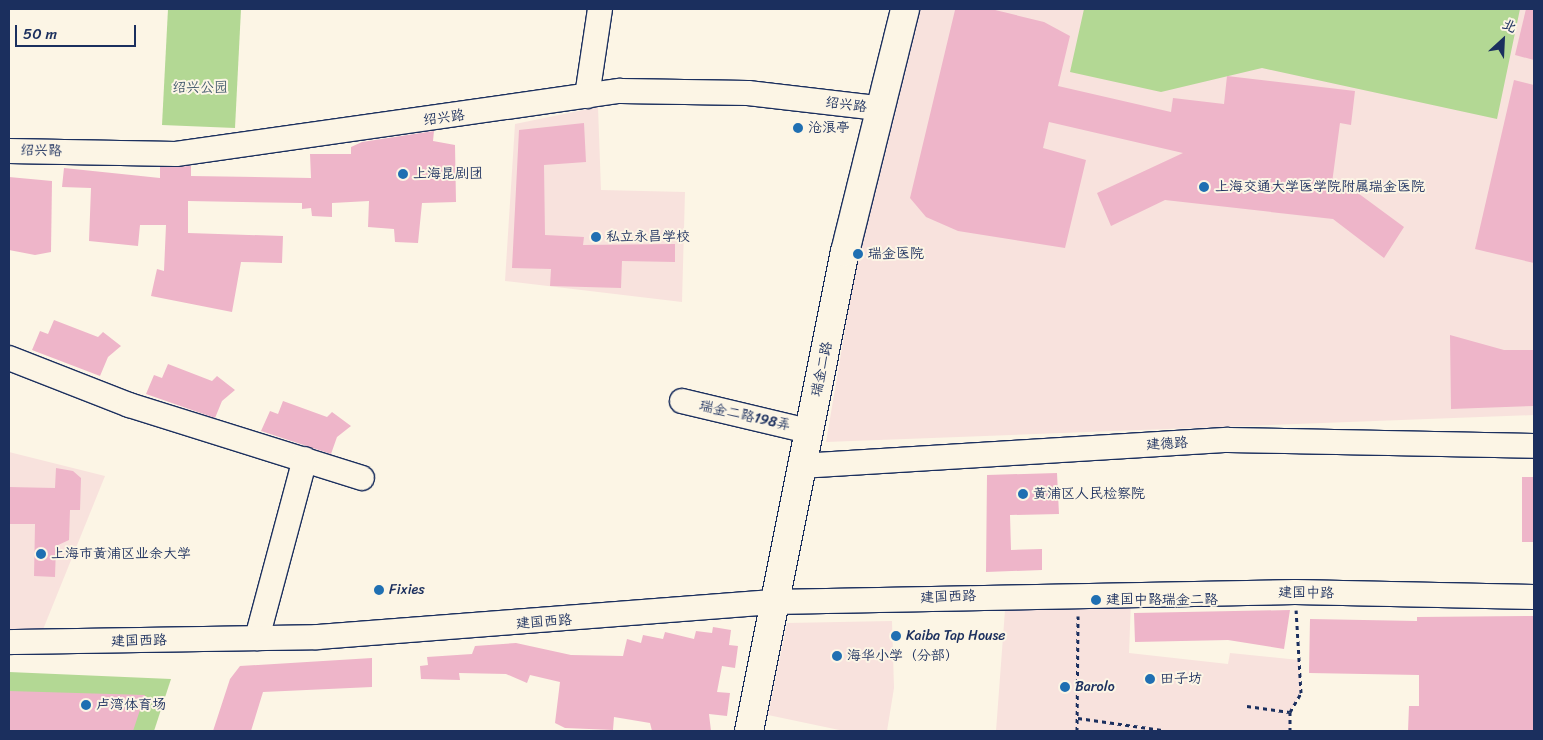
<!DOCTYPE html>
<html>
<head>
<meta charset="utf-8">
<style>
  body { margin:0 }
  #map { position:relative; width:1543px; height:740px; overflow:hidden; background:#fcf5e5; font-family:Sriracha,"LXGW WenKai TC",sans-serif }
  div>[style] { position:absolute }
  [style*='--x'] { left:calc(var(--x)*1px); top:calc(var(--y)*1px); width:calc(var(--w)*1px); rotate:calc(var(--a)*1deg) }
  .built>* { inset:0; background:#f8e2dd }
  .green>* { inset:0; background:#b3d894 }
  .building>* { inset:0; background:#eeb5c9 }
  .path>* { height:3px; margin-top:-1.5px; transform-origin:0; background:repeating-linear-gradient(90deg,#1b2f5e 0 4px,transparent 0 8px) }
  .roads { filter:drop-shadow(1px 0 #1b2f5e) drop-shadow(-1px 0 #1b2f5e) drop-shadow(0 1px #1b2f5e) drop-shadow(0 -1px #1b2f5e) }
  .minor>* { height:24px; margin:-12px; padding:0 12px; transform-origin:12px; border-radius:12px; background:#fcf5e5 }
  .major>* { height:28px; margin:-14px; padding:0 14px; transform-origin:14px; border-radius:14px; background:#fcf5e5 }
  .dots>* { width:14px; height:14px; translate:-50% -50%; box-sizing:border-box; border:2px solid #fcf5e5; border-radius:50% }
  span { translate:-50% -50%; white-space:nowrap; text-align:center; line-height:1.15; -webkit-text-stroke:4px #fcf5e5; paint-order:stroke }
  .park-label { font-size:14px; color:#41596c }
  .street-label { font-size:14px; color:#1b2f5e }
  .poi-label { font-size:14px; color:#1b2f5e }
  .left { translate:0 -50%; text-align:left }
  .frame { position:absolute; inset:0; border:10px solid #1b2f5e; pointer-events:none }
  .north { position:absolute; left:1478px; top:15px; width:50px; height:50px; -webkit-text-stroke:4px #fcf5e5; paint-order:stroke; rotate:25deg; font-size:14px; font-weight:700; line-height:20px; text-align:center; color:#1b2f5e }
  .north::after { content:''; display:block; margin:auto; width:18px; height:22px; background:#1b2f5e; clip-path:polygon(50% 0,100% 100%,50% 72%,0 100%) }
  .scale { position:absolute; left:15px; top:25px; width:121px; height:22px; box-sizing:border-box; border:2px solid #1b2f5e; border-top:0; padding-left:6px; font-size:15px; line-height:18px; white-space:nowrap; color:#1b2f5e; -webkit-text-stroke:4px #fcf5e5; paint-order:stroke }
</style>
</head>
<body>
<div id="map">
  <div class="built">
    <i style="clip-path:polygon(917px 9px,1534px 9px,1534px 415px,826px 442px,856px 265px)"></i>
    <i style="clip-path:polygon(598px 107px,601px 190px,685px 192px,682px 302px,505px 281px,515px 124px)"></i>
    <i style="clip-path:polygon(9px 452px,105px 476px,42px 632px,9px 632px)"></i>
    <i style="clip-path:polygon(1131px 601px,1129px 653px,1228px 664px,1230px 653px,1299px 660px,1301px 693px,1290px 712px,1290px 731px,996px 731px,1005px 610px)"></i>
    <i style="clip-path:polygon(892px 621px,894px 688px,887px 731px,844px 731px,768px 715px,787px 623px)"></i>
  </div>
  <div class="green">
    <i style="clip-path:polygon(168px 9px,241px 9px,235px 128px,162px 125px)"></i>
    <i style="clip-path:polygon(1084px 9px,1520px 9px,1497px 119px,1262px 68px,1161px 92px,1070px 72px)"></i>
    <i style="clip-path:polygon(9px 672px,171px 679px,154px 731px,9px 731px)"></i>
  </div>
  <div class="building">
    <i style="clip-path:polygon(991px 9px,1044px 22px,1070px 36px,1058px 86px,1171px 112px,1173px 98px,1224px 104px,1227px 76px,1355px 91px,1351px 125px,1340px 123px,1332px 183px,1347px 185px,1404px 227px,1384px 258px,1333px 219px,1165px 200px,1111px 226px,1097px 193px,1183px 153px,1049px 122px,1043px 148px,1086px 160px,1065px 248px,958px 231px,926px 217px,910px 198px,955px 10px)"></i>
    <i style="clip-path:polygon(1526px 9px,1534px 9px,1534px 60px,1515px 55px)"></i>
    <i style="clip-path:polygon(1514px 80px,1534px 85px,1534px 263px,1475px 249px)"></i>
    <i style="clip-path:polygon(584px 123px,586px 162px,544px 165px,545px 235px,584px 237px,583px 245px,675px 244px,675px 262px,622px 261px,621px 288px,550px 286px,551px 269px,512px 268px,519px 130px)"></i>
    <i style="clip-path:polygon(434px 131px,433px 141px,455px 145px,456px 202px,422px 203px,418px 243px,395px 242px,394px 229px,368px 227px,369px 201px,332px 203px,332px 217px,312px 216px,311px 208px,302px 209px,302px 203px,188px 201px,188px 233px,283px 236px,282px 263px,241px 262px,232px 312px,151px 296px,157px 269px,164px 271px,166px 225px,140px 225px,138px 246px,89px 241px,91px 188px,62px 187px,64px 168px,160px 178px,160px 167px,191px 166px,191px 176px,311px 178px,310px 154px,351px 154px,351px 147px,362px 142px)"></i>
    <i style="clip-path:polygon(9px 177px,52px 181px,51px 252px,35px 255px,9px 250px)"></i>
    <i style="clip-path:polygon(54px 320px,98px 337px,103px 332px,121px 346px,108px 357px,100px 376px,32px 350px,40px 331px,48px 334px)"></i>
    <i style="clip-path:polygon(1450px 335px,1504px 350px,1534px 350px,1534px 406px,1451px 409px)"></i>
    <i style="clip-path:polygon(168px 364px,212px 381px,217px 376px,235px 390px,222px 401px,215px 418px,146px 394px,154px 375px,162px 378px)"></i>
    <i style="clip-path:polygon(283px 401px,327px 417px,332px 412px,351px 426px,337px 437px,331px 454px,261px 431px,270px 411px,278px 414px)"></i>
    <i style="clip-path:polygon(56px 468px,73px 471px,81px 478px,80px 510px,70px 510px,69px 540px,56px 546px,55px 577px,34px 576px,35px 524px,9px 524px,9px 487px,55px 488px)"></i>
    <i style="clip-path:polygon(1057px 473px,1059px 514px,1010px 515px,1011px 550px,1042px 549px,1042px 570px,986px 572px,987px 475px)"></i>
    <i style="clip-path:polygon(1522px 477px,1534px 477px,1534px 542px,1522px 542px)"></i>
    <i style="clip-path:polygon(1290px 610px,1284px 649px,1228px 640px,1135px 642px,1134px 613px)"></i>
    <i style="clip-path:polygon(1534px 616px,1534px 731px,1408px 731px,1409px 706px,1419px 706px,1419px 675px,1309px 673px,1310px 619px,1417px 621px,1417px 617px)"></i>
    <i style="clip-path:polygon(713px 627px,731px 630px,729px 645px,738px 646px,735px 668px,722px 666px,717px 692px,730px 693px,727px 716px,709px 714px,711px 731px,652px 731px,650px 723px,614px 717px,613px 730px,565px 728px,555px 723px,560px 682px,530px 675px,527px 683px,506px 674px,459px 673px,460px 680px,421px 679px,420px 666px,428px 665px,427px 657px,472px 654px,475px 646px,516px 643px,571px 655px,623px 656px,627px 639px,641px 643px,643px 635px,663px 639px,665px 632px,694px 639px,696px 631px,712px 633px)"></i>
    <i style="clip-path:polygon(372px 658px,372px 687px,263px 692px,251px 731px,213px 731px,230px 679px,240px 666px)"></i>
    <i style="clip-path:polygon(9px 691px,145px 695px,133px 731px,9px 731px)"></i>
  </div>
  <div class="path">
    <i style="--x:1247;--y:706;--w:43;--a:7.9"></i>
    <i style="--x:1078;--y:718;--w:85;--a:8.1"></i>
    <i style="--x:1077;--y:731;--w:115;--a:-89.5"></i>
    <i style="--x:1290;--y:731;--w:19;--a:-90"></i>
    <i style="--x:1290;--y:712;--w:22;--a:-60"></i>
    <i style="--x:1301;--y:693;--w:83;--a:-93.4"></i>
  </div>
  <div class="roads">
    <div class="minor">
      <i style="--x:587;--y:96;--w:88;--a:-81.5"></i>
      <i style="--x:9;--y:151;--w:167;--a:1"></i>
      <i style="--x:176;--y:154;--w:449;--a:-8.1"></i>
      <i style="--x:621;--y:91;--w:127;--a:0.9"></i>
      <i style="--x:748;--y:93;--w:131;--a:6.6"></i>
      <i style="--x:9;--y:358;--w:129;--a:21.4"></i>
      <i style="--x:129;--y:405;--w:244;--a:17.4"></i>
      <i style="--x:682;--y:401;--w:130;--a:13.4"></i>
      <i style="--x:800;--y:466;--w:429;--a:-3.5"></i>
      <i style="--x:1228;--y:440;--w:306;--a:1.1"></i>
      <i style="--x:257;--y:638;--w:185;--a:-75"></i>
      <i style="--x:9;--y:642;--w:308;--a:-0.9"></i>
      <i style="--x:317;--y:637;--w:458;--a:-4.4"></i>
      <i style="--x:774;--y:602;--w:521;--a:-1.1"></i>
      <i style="--x:1295;--y:592;--w:239;--a:1.2"></i>
    </div>
    <div class="major">
      <i style="--x:749;--y:731;--w:489;--a:-78.7"></i>
      <i style="--x:845;--y:252;--w:250;--a:-76.1"></i>
    </div>
  </div>
  <div class="dots">
    <i style="left:798px;top:128px;background:#1f6fb2"></i>
    <i style="left:403px;top:174px;background:#1f6fb2"></i>
    <i style="left:1204px;top:187px;background:#1f6fb2"></i>
    <i style="left:596px;top:237px;background:#1f6fb2"></i>
    <i style="left:858px;top:254px;background:#1f6fb2"></i>
    <i style="left:1023px;top:494px;background:#1f6fb2"></i>
    <i style="left:41px;top:554px;background:#1f6fb2"></i>
    <i style="left:379px;top:590px;background:#1f6fb2"></i>
    <i style="left:1096px;top:600px;background:#1f6fb2"></i>
    <i style="left:896px;top:636px;background:#1f6fb2"></i>
    <i style="left:837px;top:656px;background:#1f6fb2"></i>
    <i style="left:1150px;top:679px;background:#1f6fb2"></i>
    <i style="left:1065px;top:687px;background:#1f6fb2"></i>
    <i style="left:86px;top:705px;background:#1f6fb2"></i>
  </div>
  <div class="park-label">
    <span style="left:200px;top:88px">绍兴公园</span>
  </div>
  <div class="street-label">
    <span style="left:846px;top:105px;rotate:7deg">绍兴路</span>
    <span style="left:444px;top:118px;rotate:-8deg">绍兴路</span>
    <span style="left:41px;top:151px;rotate:1deg">绍兴路</span>
    <span style="left:822px;top:369px;rotate:-78deg">瑞金二路</span>
    <span style="left:745px;top:416px;rotate:13deg">瑞金二路198弄</span>
    <span style="left:1167px;top:444px;rotate:-3deg">建德路</span>
    <span style="left:1306px;top:593px;rotate:1deg">建国中路</span>
    <span style="left:948px;top:597px;rotate:-2deg">建国西路</span>
    <span style="left:544px;top:622px;rotate:-4deg">建国西路</span>
    <span style="left:139px;top:641px;rotate:-1deg">建国西路</span>
  </div>
  <div class="poi-label">
    <span class="left" style="left:808px;top:128px">沧浪亭</span>
    <span class="left" style="left:413px;top:174px">上海昆剧团</span>
    <span class="left" style="left:1215px;top:187px">上海交通大学医学院附属瑞金医院</span>
    <span class="left" style="left:606px;top:237px">私立永昌学校</span>
    <span class="left" style="left:868px;top:254px">瑞金医院</span>
    <span class="left" style="left:1033px;top:494px">黄浦区人民检察院</span>
    <span class="left" style="left:51px;top:554px">上海市黄浦区业余大学</span>
    <span class="left" style="left:389px;top:590px">Fixies</span>
    <span class="left" style="left:1106px;top:600px">建国中路瑞金二路</span>
    <span class="left" style="left:906px;top:636px">Kaiba Tap House</span>
    <span class="left" style="left:847px;top:656px">海华小学（分部）</span>
    <span class="left" style="left:1160px;top:679px">田子坊</span>
    <span class="left" style="left:1075px;top:687px">Barolo</span>
    <span class="left" style="left:96px;top:705px">卢湾体育场</span>
  </div>
  <div class="frame"></div>
  <div class="north">北</div>
  <div class="scale">50 m</div>
</div>
</body>
</html>
